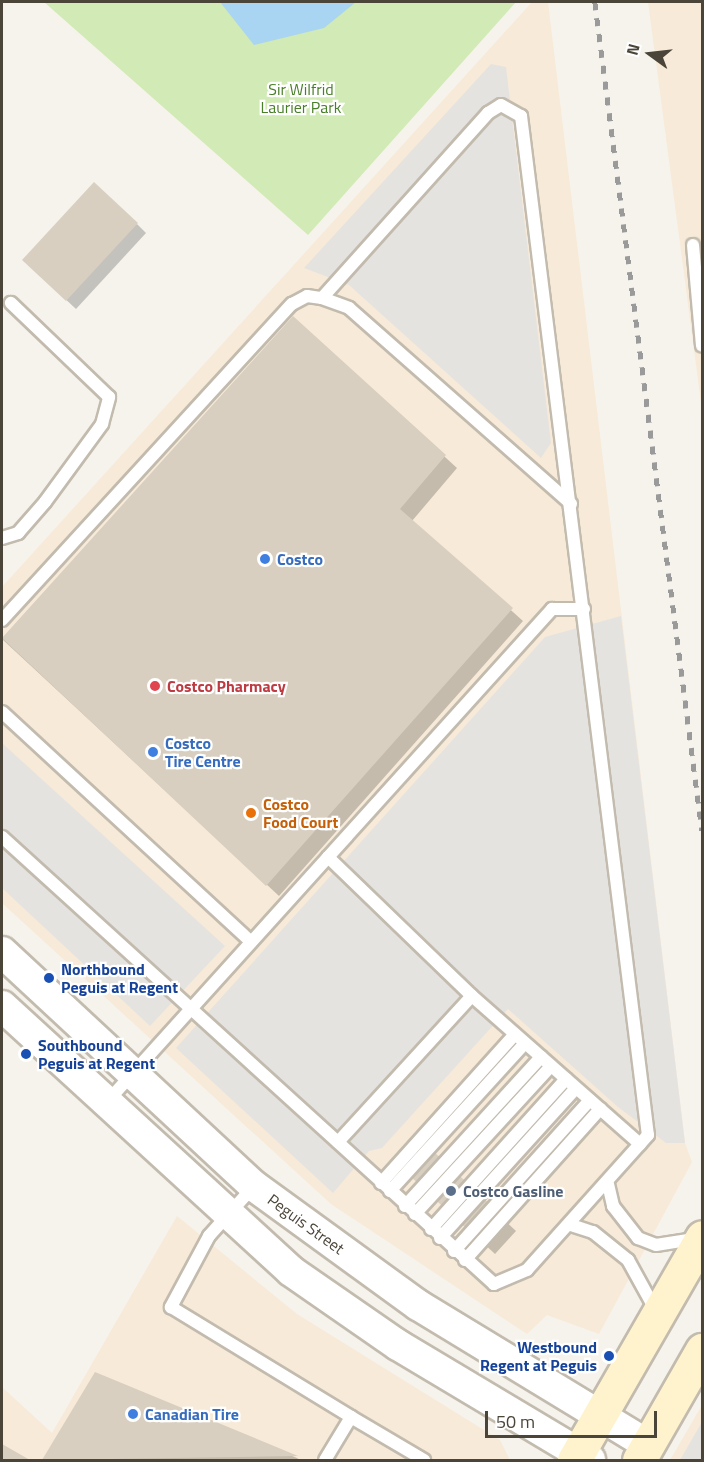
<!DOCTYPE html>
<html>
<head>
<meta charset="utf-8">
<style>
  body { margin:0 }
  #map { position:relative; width:704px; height:1462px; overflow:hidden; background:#f6f3ec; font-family:"Titillium Web",sans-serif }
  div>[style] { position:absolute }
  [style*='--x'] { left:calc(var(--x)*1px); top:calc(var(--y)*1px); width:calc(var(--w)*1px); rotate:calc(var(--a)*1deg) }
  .commercial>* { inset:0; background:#f7ead8 }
  .green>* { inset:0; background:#d2eab5 }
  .parking>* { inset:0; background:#e5e3e0 }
  .water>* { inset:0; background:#a9d4f2 }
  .shadow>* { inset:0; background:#0003 }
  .building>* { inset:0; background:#d8cfc1 }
  .roads { filter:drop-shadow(2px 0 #c2bbae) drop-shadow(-2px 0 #c2bbae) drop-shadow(0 2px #c2bbae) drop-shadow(0 -2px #c2bbae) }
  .service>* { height:12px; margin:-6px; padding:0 6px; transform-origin:6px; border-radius:6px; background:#fff }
  .tertiary>* { height:30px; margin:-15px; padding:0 15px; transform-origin:15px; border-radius:15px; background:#fff }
  .secondary>* { height:33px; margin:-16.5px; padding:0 16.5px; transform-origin:16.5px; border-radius:16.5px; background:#fff3cd }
  .rail>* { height:4.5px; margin-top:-2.25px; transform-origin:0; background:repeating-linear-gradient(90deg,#9a9a9a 0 8px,transparent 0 16px) }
  .dots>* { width:16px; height:16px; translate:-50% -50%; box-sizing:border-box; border:3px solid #fff; border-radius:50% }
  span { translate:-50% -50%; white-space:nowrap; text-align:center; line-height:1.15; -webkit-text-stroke:4.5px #fff; paint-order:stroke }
  .park-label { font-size:16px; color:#4a7f2a }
  .shop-label { font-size:16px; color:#366cbe; font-weight:700 }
  .left { translate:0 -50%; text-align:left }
  .health-label { font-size:16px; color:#be3a42; font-weight:700 }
  .food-label { font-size:16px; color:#c56008; font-weight:700 }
  .transit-label { font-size:16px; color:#164399; font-weight:700 }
  .right { translate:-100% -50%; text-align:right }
  .service-label { font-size:16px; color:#4e5e75; font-weight:700 }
  .street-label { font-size:16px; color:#4b4439 }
  .frame { position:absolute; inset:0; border:3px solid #4b4439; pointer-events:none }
  .north { position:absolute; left:620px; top:24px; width:60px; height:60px; -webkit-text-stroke:4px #fff; paint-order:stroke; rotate:285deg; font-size:16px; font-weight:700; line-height:24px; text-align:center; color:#4b4439 }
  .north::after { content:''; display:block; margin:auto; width:21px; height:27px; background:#4b4439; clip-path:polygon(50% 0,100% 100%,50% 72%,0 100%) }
  .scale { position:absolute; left:485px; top:1411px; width:172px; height:27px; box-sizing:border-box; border:3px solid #4b4439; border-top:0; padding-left:8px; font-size:18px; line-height:21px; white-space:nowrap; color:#4b4439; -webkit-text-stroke:4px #fff; paint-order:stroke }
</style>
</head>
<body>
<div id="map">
  <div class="commercial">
    <i style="clip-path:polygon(532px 2px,548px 2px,685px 1143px,692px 1162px,599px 1334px,547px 1315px,527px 1334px,331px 1204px,2px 903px,2px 587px)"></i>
    <i style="clip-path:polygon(648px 2px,702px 2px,702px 410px)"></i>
    <i style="clip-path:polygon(177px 1216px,297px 1314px,500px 1440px,510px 1460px,2px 1460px,2px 1387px,52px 1433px)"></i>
    <i style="clip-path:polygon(702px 1405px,702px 1460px,670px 1460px)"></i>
  </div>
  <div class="green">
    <i style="clip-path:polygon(44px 2px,516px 2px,308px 235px)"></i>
  </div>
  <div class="parking">
    <i style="clip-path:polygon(491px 64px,506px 67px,551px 443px,541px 458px,349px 285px,304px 268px)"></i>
    <i style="clip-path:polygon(621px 616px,685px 1143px,666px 1143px,618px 1107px,508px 1009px,382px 1148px,369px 1151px,333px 1193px,176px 1048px,545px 637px)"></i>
    <i style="clip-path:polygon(2px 743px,225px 946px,150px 1026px,2px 888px)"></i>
    <i style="clip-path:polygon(702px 1422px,702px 1460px,680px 1460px)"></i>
  </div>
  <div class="water">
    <i style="clip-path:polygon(220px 2px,356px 2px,324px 28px,254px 45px)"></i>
  </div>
  <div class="shadow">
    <i style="clip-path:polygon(137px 224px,146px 233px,76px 309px,33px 269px)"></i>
    <i style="clip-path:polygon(293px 318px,457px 468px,412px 521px,523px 621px,279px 896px,2px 639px)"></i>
    <i style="clip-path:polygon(417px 1138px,516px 1231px,495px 1254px,405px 1170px)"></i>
    <i style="clip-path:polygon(95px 1374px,297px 1458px,300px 1460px,44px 1460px)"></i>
    <i style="clip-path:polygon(2px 1445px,27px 1460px,2px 1460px)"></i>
  </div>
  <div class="building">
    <i style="clip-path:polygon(94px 182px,138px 223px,66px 301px,22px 260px)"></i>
    <i style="clip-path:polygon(293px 316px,446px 455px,400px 509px,513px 608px,266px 886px,2px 638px)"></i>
    <i style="clip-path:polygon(417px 1136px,508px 1221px,485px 1246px,394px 1161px)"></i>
    <i style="clip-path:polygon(95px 1372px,298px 1456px,42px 1460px)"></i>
    <i style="clip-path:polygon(2px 1444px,30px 1460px,2px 1460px)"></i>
  </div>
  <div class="roads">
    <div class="service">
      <i style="--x:693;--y:245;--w:101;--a:84.9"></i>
      <i style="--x:322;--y:298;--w:29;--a:20"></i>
      <i style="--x:349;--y:308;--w:296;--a:41.4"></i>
      <i style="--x:2;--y:538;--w:17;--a:-17"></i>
      <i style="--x:18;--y:533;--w:41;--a:-48.9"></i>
      <i style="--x:45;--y:502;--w:97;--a:-53.8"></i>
      <i style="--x:102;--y:424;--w:28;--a:-75"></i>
      <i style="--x:109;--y:397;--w:136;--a:-136.2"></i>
      <i style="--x:2;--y:620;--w:429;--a:-47.5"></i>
      <i style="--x:292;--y:304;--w:17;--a:-28"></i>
      <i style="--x:307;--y:296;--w:15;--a:8"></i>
      <i style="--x:322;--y:298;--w:249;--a:-48.1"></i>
      <i style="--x:488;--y:113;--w:15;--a:-32"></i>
      <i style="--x:501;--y:105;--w:23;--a:29"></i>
      <i style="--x:521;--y:116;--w:1027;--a:82.9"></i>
      <i style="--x:648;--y:1135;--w:181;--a:131.9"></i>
      <i style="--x:527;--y:1270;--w:36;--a:157"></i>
      <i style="--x:494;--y:1284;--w:665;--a:-137.74"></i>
      <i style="--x:2;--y:712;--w:339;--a:42.7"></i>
      <i style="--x:328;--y:857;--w:200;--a:44"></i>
      <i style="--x:472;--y:996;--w:224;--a:41.4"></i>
      <i style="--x:106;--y:1103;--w:666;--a:-47.92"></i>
      <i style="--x:552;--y:609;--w:32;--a:0"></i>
      <i style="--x:338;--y:1142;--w:198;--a:-47.5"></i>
      <i style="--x:381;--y:1183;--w:200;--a:-48"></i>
      <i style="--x:608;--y:1184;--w:23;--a:77"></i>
      <i style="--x:613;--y:1206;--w:41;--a:52"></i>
      <i style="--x:638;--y:1238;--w:19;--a:21"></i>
      <i style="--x:656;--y:1245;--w:39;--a:-9"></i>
      <i style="--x:254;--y:1186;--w:67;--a:132"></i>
      <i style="--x:209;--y:1236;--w:81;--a:118.2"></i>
      <i style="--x:171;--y:1307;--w:211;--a:31.4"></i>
      <i style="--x:351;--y:1417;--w:50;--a:121.2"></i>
      <i style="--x:390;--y:1191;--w:200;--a:-47.6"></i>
      <i style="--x:405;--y:1206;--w:202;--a:-47.6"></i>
      <i style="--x:415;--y:1214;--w:201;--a:-47.4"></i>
      <i style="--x:571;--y:1225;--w:23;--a:18"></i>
      <i style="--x:593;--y:1232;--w:45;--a:38.7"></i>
      <i style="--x:628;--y:1260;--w:56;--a:61.1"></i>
      <i style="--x:431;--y:1229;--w:202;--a:-48"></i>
      <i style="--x:440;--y:1238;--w:202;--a:-47.8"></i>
      <i style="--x:454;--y:1251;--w:203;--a:-48"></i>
      <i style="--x:465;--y:1260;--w:203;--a:-48.2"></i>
      <i style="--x:351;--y:1417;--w:85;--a:30.5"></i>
    </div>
    <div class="tertiary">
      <i style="--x:2;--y:952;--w:344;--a:42.9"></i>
      <i style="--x:254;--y:1186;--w:203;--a:36"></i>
      <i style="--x:418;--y:1305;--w:269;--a:31.3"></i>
      <i style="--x:2;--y:1006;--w:392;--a:42.5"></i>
      <i style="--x:291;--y:1271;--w:130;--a:34.7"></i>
      <i style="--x:398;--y:1345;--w:224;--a:30.9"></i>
    </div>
    <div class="secondary">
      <i style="--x:574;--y:1460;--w:257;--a:-60.1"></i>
      <i style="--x:639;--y:1460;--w:127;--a:-60.2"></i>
    </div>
  </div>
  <div class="rail">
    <i style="--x:595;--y:2;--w:835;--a:82.64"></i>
  </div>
  <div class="dots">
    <i style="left:265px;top:559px;background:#3f7fe0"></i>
    <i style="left:155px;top:686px;background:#e0444e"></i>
    <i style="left:153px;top:752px;background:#3f7fe0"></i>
    <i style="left:251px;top:813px;background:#e8710a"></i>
    <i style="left:49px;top:978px;background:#1a4fb4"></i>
    <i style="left:26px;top:1054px;background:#1a4fb4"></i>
    <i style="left:451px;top:1191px;background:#5c6f8a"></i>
    <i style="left:609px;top:1356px;background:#1a4fb4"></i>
    <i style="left:133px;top:1414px;background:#3f7fe0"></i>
  </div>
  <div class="park-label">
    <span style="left:301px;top:98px">Sir Wilfrid<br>Laurier Park</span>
  </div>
  <div class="shop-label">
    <span class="left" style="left:277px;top:559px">Costco</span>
    <span class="left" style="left:165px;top:752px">Costco<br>Tire Centre</span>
    <span class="left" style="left:145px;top:1414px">Canadian Tire</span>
  </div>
  <div class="health-label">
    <span class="left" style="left:167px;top:686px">Costco Pharmacy</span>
  </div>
  <div class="food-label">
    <span class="left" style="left:263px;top:813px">Costco<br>Food Court</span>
  </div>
  <div class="transit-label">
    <span class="left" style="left:61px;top:978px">Northbound<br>Peguis at Regent</span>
    <span class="left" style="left:38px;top:1054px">Southbound<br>Peguis at Regent</span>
    <span class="right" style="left:597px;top:1356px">Westbound<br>Regent at Peguis</span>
  </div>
  <div class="service-label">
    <span class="left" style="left:463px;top:1191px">Costco Gasline</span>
  </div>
  <div class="street-label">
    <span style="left:306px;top:1224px;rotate:36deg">Peguis Street</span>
  </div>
  <div class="frame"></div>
  <div class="north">N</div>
  <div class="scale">50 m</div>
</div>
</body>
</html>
